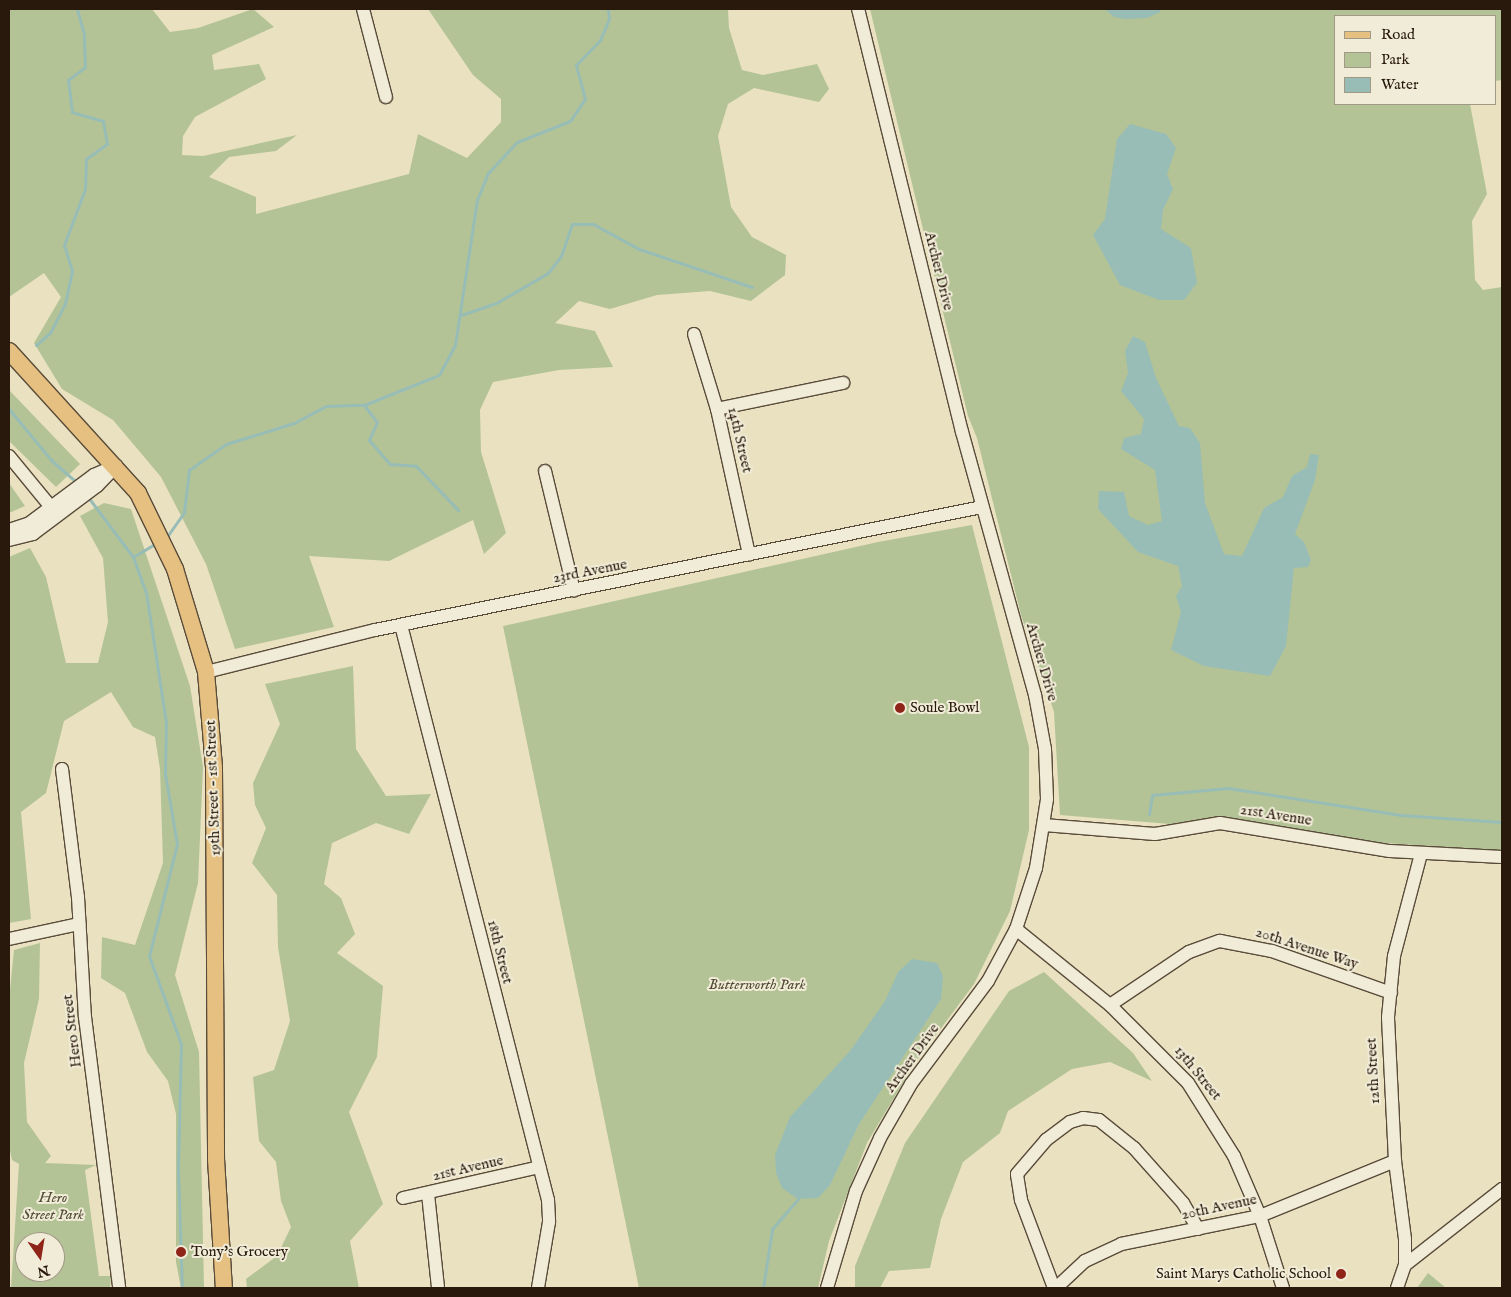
<!DOCTYPE html>
<html>
<head>
<meta charset="utf-8">
<style>
  body { margin:0 }
  #map { position:relative; width:1511px; height:1297px; overflow:hidden; background:#eae1c1; font-family:"IM FELL English",serif }
  div>[style] { position:absolute }
  [style*='--x'] { left:calc(var(--x)*1px); top:calc(var(--y)*1px); width:calc(var(--w)*1px); rotate:calc(var(--a)*1deg) }
  .green>* { inset:0; background:#b3c396 }
  .water>* { inset:0; background:#98bdb6 }
  .stream>* { height:3px; margin:-1.5px; padding:0 1.5px; transform-origin:1.5px; border-radius:1.5px; background:#98bdb6 }
  .roads { filter:drop-shadow(1px 0 #594b3a) drop-shadow(-1px 0 #594b3a) drop-shadow(0 1px #594b3a) drop-shadow(0 -1px #594b3a) }
  .minor>* { height:12px; margin:-6px; padding:0 6px; transform-origin:6px; border-radius:6px; background:#f1ecd7 }
  .major>* { height:16px; margin:-8px; padding:0 8px; transform-origin:8px; border-radius:8px; background:#e5c080 }
  .dots>* { width:14px; height:14px; translate:-50% -50%; box-sizing:border-box; border:2px solid #f1ecd7; border-radius:50% }
  span { translate:-50% -50%; white-space:nowrap; text-align:center; line-height:1.15; -webkit-text-stroke:4px #f1ecd7; paint-order:stroke }
  .street-label { font-size:15px; color:#29190d }
  .poi-label { font-size:15px; color:#29190d }
  .left { translate:0 -50%; text-align:left }
  .right { translate:-100% -50%; text-align:right }
  .park-label { font-size:15px; color:#524c36; font-style:italic }
  .frame { position:absolute; inset:0; border:10px solid #29190d; pointer-events:none }
  .legend { position:absolute; left:1334px; top:15px; width:162px; height:90px; box-sizing:border-box; background:#f1ecd7; border:1px solid #a19886; margin:0; padding:6px 9px; list-style:none; font-size:15px; color:#29190d }
  .legend li { display:flex; align-items:center; gap:10px; height:25px }
  .legend b { width:25px; border:1px solid #a19886 }
  .north { position:absolute; left:15px; top:1232px; width:50px; height:50px; box-sizing:border-box; background:#f1ecd7; border:1px solid #a19886; border-radius:50%; rotate:167deg; font-size:14px; font-weight:700; line-height:20px; text-align:center; color:#29190d }
  .north::after { content:''; display:block; margin:auto; width:18px; height:22px; background:#8f2418; clip-path:polygon(50% 0,100% 100%,50% 72%,0 100%) }
</style>
</head>
<body>
<div id="map">
  <div class="green">
    <i style="clip-path:polygon(9px 9px,152px 9px,170px 32px,198px 28px,253px 9px,274px 27px,212px 55px,214px 70px,259px 64px,266px 79px,195px 117px,183px 136px,182px 155px,203px 156px,297px 135px,276px 151px,229px 157px,209px 177px,256px 197px,256px 214px,409px 174px,418px 134px,467px 158px,501px 122px,501px 99px,473px 75px,428px 9px,728px 9px,729px 28px,742px 70px,763px 75px,817px 64px,829px 89px,819px 102px,754px 88px,728px 104px,718px 136px,731px 207px,752px 237px,786px 255px,785px 275px,751px 301px,710px 291px,657px 295px,610px 309px,579px 301px,555px 323px,595px 331px,613px 367px,559px 370px,493px 382px,480px 410px,481px 452px,506px 533px,484px 554px,473px 520px,389px 561px,309px 556px,334px 627px,235px 649px,206px 564px,161px 477px,113px 420px,62px 389px,34px 343px,61px 297px,44px 273px,9px 297px)"></i>
    <i style="clip-path:polygon(870px 9px,1502px 9px,1502px 80px,1495px 81px,1495px 16px,1335px 16px,1335px 104px,1470px 104px,1487px 194px,1472px 221px,1475px 280px,1483px 290px,1502px 287px,1502px 851px,1370px 842px,1263px 823px,1212px 818px,1170px 824px,1060px 815px,1054px 712px,1021px 615px,977px 438px,968px 416px)"></i>
    <i style="clip-path:polygon(9px 390px,80px 464px,56px 487px,9px 441px)"></i>
    <i style="clip-path:polygon(9px 483px,25px 506px,9px 513px)"></i>
    <i style="clip-path:polygon(104px 503px,131px 509px,190px 686px,203px 767px,198px 883px,175px 975px,199px 1052px,204px 1288px,181px 1288px,176px 1262px,176px 1114px,168px 1081px,147px 1052px,125px 993px,101px 978px,102px 937px,135px 945px,163px 863px,160px 769px,155px 737px,133px 727px,111px 692px,64px 721px,46px 793px,21px 812px,31px 919px,9px 923px,9px 557px,30px 548px,46px 577px,66px 663px,98px 663px,108px 622px,103px 558px,80px 516px)"></i>
    <i style="clip-path:polygon(972px 525px,1029px 747px,1029px 830px,1010px 911px,974px 984px,913px 1066px,867px 1143px,829px 1241px,818px 1288px,639px 1288px,503px 626px,878px 542px)"></i>
    <i style="clip-path:polygon(353px 666px,356px 749px,386px 796px,431px 794px,409px 834px,376px 823px,332px 843px,324px 884px,341px 898px,355px 934px,337px 953px,383px 986px,377px 1057px,349px 1112px,383px 1204px,350px 1241px,359px 1288px,247px 1288px,246px 1279px,277px 1256px,291px 1227px,281px 1201px,276px 1162px,259px 1141px,253px 1077px,274px 1070px,290px 1021px,278px 947px,277px 895px,252px 863px,266px 828px,255px 805px,253px 783px,280px 724px,265px 684px)"></i>
    <i style="clip-path:polygon(evenodd,40px 943px,39px 999px,24px 1063px,27px 1122px,51px 1156px,45px 1163px,96px 1165px,85px 1170px,99px 1276px,111px 1276px,110px 1288px,11px 1288px,19px 1164px,12px 1160px,9px 1146px,9px 1000px,14px 950px,40px 943px,25px 1242px,55px 1242px,55px 1272px,25px 1272px,25px 1242px)"></i>
    <i style="clip-path:polygon(1044px 972px,1133px 1053px,1152px 1081px,1110px 1062px,1072px 1069px,1008px 1111px,1000px 1133px,963px 1162px,941px 1219px,930px 1268px,889px 1271px,880px 1288px,855px 1288px,855px 1266px,905px 1143px,1009px 991px)"></i>
    <i style="clip-path:polygon(1428px 1273px,1446px 1288px,1417px 1288px)"></i>
  </div>
  <div class="water">
    <i style="clip-path:polygon(1105px 9px,1160px 9px,1160px 12px,1147px 18px,1125px 19px,1114px 17px)"></i>
    <i style="clip-path:polygon(1130px 124px,1166px 134px,1176px 148px,1167px 174px,1173px 189px,1163px 210px,1161px 229px,1191px 248px,1197px 283px,1184px 300px,1159px 300px,1120px 285px,1093px 235px,1105px 219px,1117px 139px)"></i>
    <i style="clip-path:polygon(1133px 336px,1145px 342px,1156px 378px,1179px 426px,1190px 428px,1200px 443px,1205px 503px,1224px 554px,1242px 556px,1264px 508px,1283px 497px,1292px 476px,1307px 467px,1310px 454px,1319px 455px,1315px 480px,1295px 534px,1304px 542px,1311px 560px,1308px 567px,1294px 568px,1286px 646px,1270px 676px,1204px 666px,1171px 650px,1181px 612px,1176px 596px,1182px 586px,1178px 566px,1138px 552px,1098px 509px,1099px 491px,1124px 492px,1129px 516px,1148px 525px,1162px 521px,1155px 470px,1121px 449px,1124px 438px,1141px 434px,1144px 419px,1121px 391px,1128px 373px,1125px 351px)"></i>
    <i style="clip-path:polygon(912px 959px,937px 963px,943px 976px,941px 999px,859px 1124px,830px 1185px,818px 1198px,798px 1199px,782px 1188px,776px 1173px,775px 1155px,790px 1117px,850px 1051px,885px 1001px,898px 972px)"></i>
  </div>
  <div class="stream">
    <i style="--x:461;--y:315;--w:39;--a:-19"></i>
    <i style="--x:498;--y:302;--w:58;--a:-30.1"></i>
    <i style="--x:548;--y:273;--w:21;--a:-53"></i>
    <i style="--x:561;--y:256;--w:34;--a:-71"></i>
    <i style="--x:572;--y:224;--w:21;--a:0"></i>
    <i style="--x:593;--y:224;--w:52;--a:28.5"></i>
    <i style="--x:639;--y:249;--w:119;--a:18.6"></i>
    <i style="--x:36;--y:345;--w:18;--a:-41"></i>
    <i style="--x:50;--y:333;--w:33;--a:-63"></i>
    <i style="--x:65;--y:304;--w:34;--a:-78"></i>
    <i style="--x:72;--y:271;--w:27;--a:-107"></i>
    <i style="--x:64;--y:245;--w:60;--a:-69.4"></i>
    <i style="--x:85;--y:189;--w:30;--a:-88"></i>
    <i style="--x:86;--y:159;--w:26;--a:-36"></i>
    <i style="--x:107;--y:144;--w:23;--a:-100"></i>
    <i style="--x:103;--y:121;--w:32;--a:-164"></i>
    <i style="--x:72;--y:112;--w:32;--a:-97"></i>
    <i style="--x:68;--y:80;--w:21;--a:-37"></i>
    <i style="--x:85;--y:67;--w:33;--a:-92"></i>
    <i style="--x:84;--y:34;--w:26;--a:-106"></i>
    <i style="--x:364;--y:405;--w:21;--a:53"></i>
    <i style="--x:377;--y:422;--w:20;--a:114"></i>
    <i style="--x:369;--y:440;--w:32;--a:49"></i>
    <i style="--x:390;--y:464;--w:26;--a:4"></i>
    <i style="--x:416;--y:466;--w:61;--a:46.3"></i>
    <i style="--x:9;--y:409;--w:67;--a:50.4"></i>
    <i style="--x:52;--y:461;--w:35;--a:41"></i>
    <i style="--x:88;--y:497;--w:75;--a:53.1"></i>
    <i style="--x:133;--y:557;--w:37;--a:70"></i>
    <i style="--x:146;--y:592;--w:132;--a:81.3"></i>
    <i style="--x:166;--y:722;--w:52;--a:91.1"></i>
    <i style="--x:165;--y:774;--w:71;--a:80.3"></i>
    <i style="--x:177;--y:844;--w:115;--a:104"></i>
    <i style="--x:149;--y:956;--w:94;--a:70"></i>
    <i style="--x:181;--y:1044;--w:126;--a:91.4"></i>
    <i style="--x:178;--y:1170;--w:118;--a:88.1"></i>
    <i style="--x:166;--y:538;--w:32;--a:-55"></i>
    <i style="--x:184;--y:512;--w:42;--a:-83.2"></i>
    <i style="--x:189;--y:470;--w:45;--a:-35.1"></i>
    <i style="--x:226;--y:444;--w:71;--a:-17.2"></i>
    <i style="--x:294;--y:423;--w:36;--a:-28"></i>
    <i style="--x:326;--y:406;--w:38;--a:-2"></i>
    <i style="--x:364;--y:405;--w:81;--a:-21.8"></i>
    <i style="--x:439;--y:375;--w:34;--a:-62"></i>
    <i style="--x:455;--y:345;--w:147;--a:-81.4"></i>
    <i style="--x:477;--y:200;--w:29;--a:-68"></i>
    <i style="--x:488;--y:173;--w:42;--a:-46.9"></i>
    <i style="--x:517;--y:142;--w:57;--a:-21.6"></i>
    <i style="--x:570;--y:121;--w:27;--a:-56"></i>
    <i style="--x:585;--y:99;--w:35;--a:-105"></i>
    <i style="--x:576;--y:65;--w:35;--a:-46"></i>
    <i style="--x:600;--y:40;--w:23;--a:-67"></i>
    <i style="--x:609;--y:19;--w:10;--a:-96"></i>
    <i style="--x:133;--y:557;--w:27;--a:-31"></i>
    <i style="--x:1149;--y:814;--w:19;--a:-81"></i>
    <i style="--x:1152;--y:795;--w:76;--a:-5.3"></i>
    <i style="--x:1228;--y:788;--w:175;--a:8.9"></i>
    <i style="--x:1401;--y:815;--w:101;--a:4"></i>
    <i style="--x:763;--y:1288;--w:60;--a:-81.3"></i>
    <i style="--x:772;--y:1229;--w:40;--a:-49"></i>
  </div>
  <div class="roads">
    <div class="minor">
      <i style="--x:363;--y:9;--w:91;--a:75.4"></i>
      <i style="--x:694;--y:334;--w:78;--a:73"></i>
      <i style="--x:717;--y:409;--w:149;--a:77.6"></i>
      <i style="--x:717;--y:409;--w:129;--a:-11.7"></i>
      <i style="--x:9;--y:456;--w:72;--a:50.6"></i>
      <i style="--x:545;--y:471;--w:123;--a:76.4"></i>
      <i style="--x:9;--y:530;--w:20;--a:-18"></i>
      <i style="--x:28;--y:524;--w:82;--a:-36.6"></i>
      <i style="--x:94;--y:475;--w:20;--a:-24"></i>
      <i style="--x:9;--y:540;--w:25;--a:-14"></i>
      <i style="--x:33;--y:534;--w:80;--a:-36.9"></i>
      <i style="--x:97;--y:486;--w:28;--a:-46"></i>
      <i style="--x:401;--y:625;--w:593;--a:75.66"></i>
      <i style="--x:548;--y:1200;--w:22;--a:87"></i>
      <i style="--x:549;--y:1222;--w:67;--a:99.5"></i>
      <i style="--x:206;--y:672;--w:174;--a:-14"></i>
      <i style="--x:375;--y:630;--w:619;--a:-11.46"></i>
      <i style="--x:62;--y:769;--w:129;--a:82.9"></i>
      <i style="--x:78;--y:897;--w:120;--a:86.7"></i>
      <i style="--x:85;--y:1017;--w:273;--a:82.8"></i>
      <i style="--x:1044;--y:825;--w:111;--a:4.6"></i>
      <i style="--x:1155;--y:834;--w:66;--a:-9.6"></i>
      <i style="--x:1220;--y:823;--w:172;--a:9.4"></i>
      <i style="--x:1390;--y:851;--w:112;--a:3.1"></i>
      <i style="--x:1016;--y:929;--w:121;--a:39"></i>
      <i style="--x:1110;--y:1005;--w:110;--a:45"></i>
      <i style="--x:1188;--y:1083;--w:86;--a:57.8"></i>
      <i style="--x:1234;--y:1156;--w:65;--a:66.6"></i>
      <i style="--x:1260;--y:1216;--w:76;--a:72.3"></i>
      <i style="--x:9;--y:939;--w:72;--a:-12.1"></i>
      <i style="--x:1110;--y:1005;--w:95;--a:-33.9"></i>
      <i style="--x:1189;--y:952;--w:33;--a:-20"></i>
      <i style="--x:1220;--y:941;--w:53;--a:10.9"></i>
      <i style="--x:1272;--y:951;--w:126;--a:19.4"></i>
      <i style="--x:428;--y:1194;--w:95;--a:83.9"></i>
      <i style="--x:403;--y:1198;--w:140;--a:-12.8"></i>
      <i style="--x:1405;--y:1265;--w:123;--a:-38.1"></i>
      <i style="--x:827;--y:1288;--w:101;--a:-73.4"></i>
      <i style="--x:856;--y:1191;--w:58;--a:-65.6"></i>
      <i style="--x:880;--y:1138;--w:62;--a:-60.1"></i>
      <i style="--x:911;--y:1084;--w:129;--a:-53.2"></i>
      <i style="--x:988;--y:981;--w:59;--a:-61.7"></i>
      <i style="--x:1016;--y:929;--w:64;--a:-71.8"></i>
      <i style="--x:1036;--y:868;--w:70;--a:-80.9"></i>
      <i style="--x:1047;--y:799;--w:50;--a:-92.3"></i>
      <i style="--x:1045;--y:749;--w:55;--a:-100.5"></i>
      <i style="--x:1035;--y:695;--w:273;--a:-105.5"></i>
      <i style="--x:962;--y:432;--w:436;--a:-103.8"></i>
      <i style="--x:1054;--y:1288;--w:94;--a:-110.6"></i>
      <i style="--x:1021;--y:1200;--w:26;--a:-99"></i>
      <i style="--x:1017;--y:1174;--w:45;--a:-49.5"></i>
      <i style="--x:1046;--y:1140;--w:30;--a:-37"></i>
      <i style="--x:1070;--y:1122;--w:14;--a:-17"></i>
      <i style="--x:1083;--y:1118;--w:16;--a:7"></i>
      <i style="--x:1099;--y:1120;--w:45;--a:38.7"></i>
      <i style="--x:1134;--y:1148;--w:74;--a:48.3"></i>
      <i style="--x:1183;--y:1203;--w:30;--a:60"></i>
      <i style="--x:1056;--y:1288;--w:40;--a:-43"></i>
      <i style="--x:1085;--y:1261;--w:40;--a:-25"></i>
      <i style="--x:1121;--y:1244;--w:142;--a:-11.4"></i>
      <i style="--x:1260;--y:1216;--w:146;--a:-22.2"></i>
      <i style="--x:1397;--y:1288;--w:24;--a:-71"></i>
      <i style="--x:1405;--y:1265;--w:26;--a:-90"></i>
      <i style="--x:1405;--y:1239;--w:79;--a:-97.3"></i>
      <i style="--x:1395;--y:1161;--w:144;--a:-92.8"></i>
      <i style="--x:1388;--y:1017;--w:61;--a:-84.4"></i>
      <i style="--x:1394;--y:956;--w:106;--a:-75.2"></i>
    </div>
    <div class="major">
      <i style="--x:9;--y:351;--w:192;--a:47.7"></i>
      <i style="--x:138;--y:493;--w:85;--a:64"></i>
      <i style="--x:175;--y:569;--w:108;--a:73.2"></i>
      <i style="--x:206;--y:672;--w:96;--a:85.2"></i>
      <i style="--x:214;--y:768;--w:391;--a:89.7"></i>
      <i style="--x:216;--y:1159;--w:129;--a:86.5"></i>
    </div>
  </div>
  <div class="dots">
    <i style="left:900px;top:708px;background:#8f2418"></i>
    <i style="left:181px;top:1252px;background:#8f2418"></i>
    <i style="left:1341px;top:1274px;background:#8f2418"></i>
  </div>
  <div class="street-label">
    <span style="left:939px;top:271px;rotate:76deg">Archer Drive</span>
    <span style="left:740px;top:440px;rotate:77deg">14th Street</span>
    <span style="left:590px;top:571px;rotate:-11deg">23rd Avenue</span>
    <span style="left:1042px;top:662px;rotate:74deg">Archer Drive</span>
    <span style="left:213px;top:788px;rotate:-92deg">19th Street - 1st Street</span>
    <span style="left:1276px;top:815px;rotate:9deg">21st Avenue</span>
    <span style="left:1307px;top:948px;rotate:18deg">20th Avenue Way</span>
    <span style="left:500px;top:952px;rotate:76deg">18th Street</span>
    <span style="left:72px;top:1031px;rotate:-97deg">Hero Street</span>
    <span style="left:912px;top:1058px;rotate:-54deg">Archer Drive</span>
    <span style="left:1373px;top:1071px;rotate:-93deg">12th Street</span>
    <span style="left:1198px;top:1073px;rotate:51deg">13th Street</span>
    <span style="left:468px;top:1168px;rotate:-13deg">21st Avenue</span>
    <span style="left:1219px;top:1207px;rotate:-12deg">20th Avenue</span>
  </div>
  <div class="poi-label">
    <span class="left" style="left:910px;top:708px">Soule Bowl</span>
    <span class="left" style="left:191px;top:1252px">Tony's Grocery</span>
    <span class="right" style="left:1331px;top:1274px">Saint Marys Catholic School</span>
  </div>
  <div class="park-label">
    <span style="left:757px;top:985px">Butterworth Park</span>
    <span style="left:53px;top:1206px">Hero<br>Street Park</span>
  </div>
  <div class="frame"></div>
  <ul class="legend">
  <li><b style="height:6px;background:#e5c080"></b>Road</li>
  <li><b style="height:14px;background:#b3c396"></b>Park</li>
  <li><b style="height:14px;background:#98bdb6"></b>Water</li>
  </ul>
  <div class="north">N</div>
</div>
</body>
</html>
